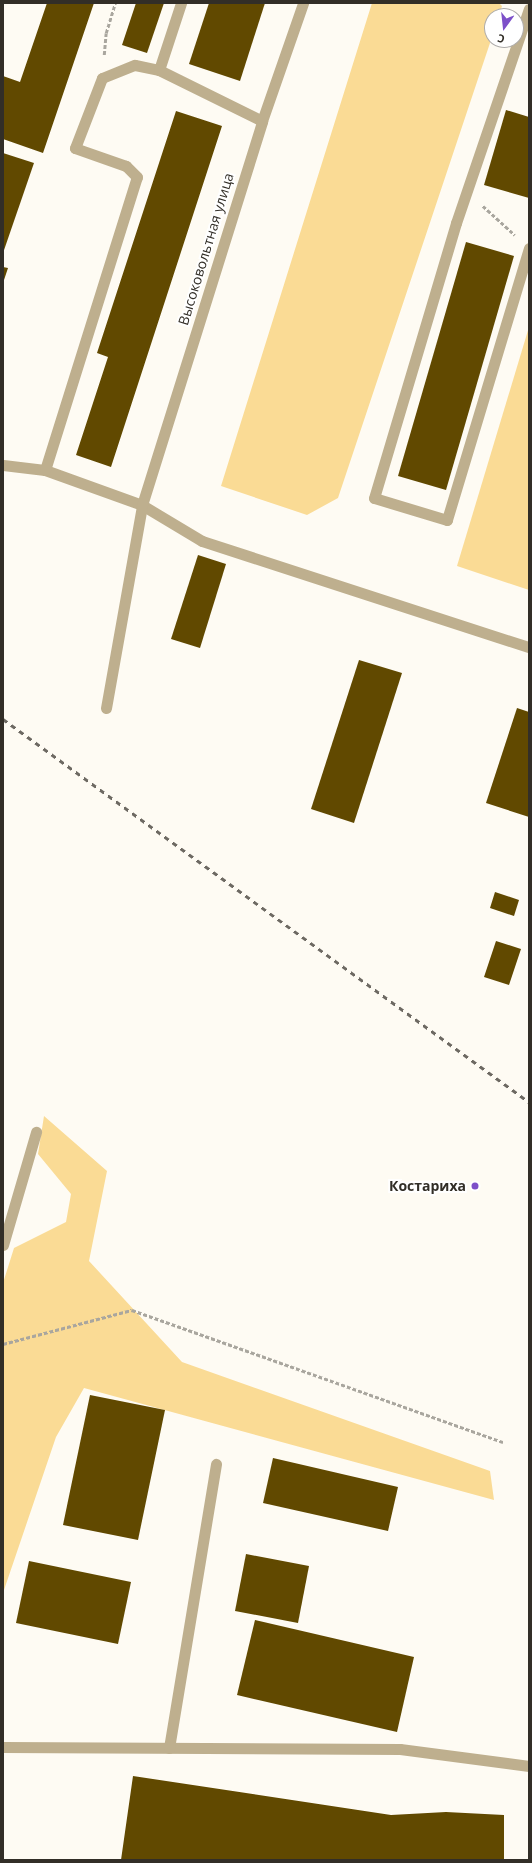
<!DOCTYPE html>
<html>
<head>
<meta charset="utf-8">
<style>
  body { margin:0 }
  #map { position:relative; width:532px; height:1863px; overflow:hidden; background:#fefbf3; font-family:"Open Sans",sans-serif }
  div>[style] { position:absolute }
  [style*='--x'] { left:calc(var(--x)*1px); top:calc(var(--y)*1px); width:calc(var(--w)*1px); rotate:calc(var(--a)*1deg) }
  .green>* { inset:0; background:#fadb95 }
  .building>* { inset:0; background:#614900 }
  .path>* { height:2.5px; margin-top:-1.25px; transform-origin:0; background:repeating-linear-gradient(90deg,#a9a69e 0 4px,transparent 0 6px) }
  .service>* { height:11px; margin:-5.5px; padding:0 5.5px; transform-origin:5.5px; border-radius:5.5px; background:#beaf8e }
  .minor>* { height:11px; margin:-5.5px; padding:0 5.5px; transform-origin:5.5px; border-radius:5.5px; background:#beaf8e }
  .rail>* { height:3px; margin-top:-1.5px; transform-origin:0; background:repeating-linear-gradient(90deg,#6d6962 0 5px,transparent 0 10px) }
  .dots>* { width:11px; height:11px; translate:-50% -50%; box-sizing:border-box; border:2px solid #fff; border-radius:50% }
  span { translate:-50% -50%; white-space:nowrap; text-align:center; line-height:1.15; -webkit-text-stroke:4px #fff; paint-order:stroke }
  .street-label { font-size:14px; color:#322e27 }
  .poi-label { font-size:14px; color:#322e27; font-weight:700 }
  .right { translate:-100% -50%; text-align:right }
  .frame { position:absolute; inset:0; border:4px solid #322e27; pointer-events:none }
  .north { position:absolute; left:484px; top:8px; width:40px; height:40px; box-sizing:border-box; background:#fff; border:1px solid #adaba9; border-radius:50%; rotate:195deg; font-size:11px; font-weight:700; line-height:16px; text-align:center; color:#322e27 }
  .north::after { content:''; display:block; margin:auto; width:14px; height:18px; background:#7d50c9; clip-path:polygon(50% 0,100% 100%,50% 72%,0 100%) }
</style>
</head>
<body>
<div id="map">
  <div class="green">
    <i style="clip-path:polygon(372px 3px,499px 3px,502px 6px,499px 16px,492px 16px,492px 37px,338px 498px,307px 515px,221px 486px)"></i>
    <i style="clip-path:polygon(529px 327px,529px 590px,457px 566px)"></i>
    <i style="clip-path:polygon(44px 1116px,107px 1171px,89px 1261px,182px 1362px,490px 1471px,494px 1500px,84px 1388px,56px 1437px,3px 1593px,3px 1283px,14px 1248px,66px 1222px,71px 1194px,38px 1154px)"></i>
  </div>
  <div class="building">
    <i style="clip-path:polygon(47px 3px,94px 3px,43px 153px,3px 139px,3px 76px,20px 82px)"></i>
    <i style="clip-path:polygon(136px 3px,164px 3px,147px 53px,122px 45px)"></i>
    <i style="clip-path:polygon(209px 3px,265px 3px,240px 81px,189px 64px)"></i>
    <i style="clip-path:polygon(506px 110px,529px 117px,529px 198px,484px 185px)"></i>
    <i style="clip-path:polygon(176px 111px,222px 126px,111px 467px,76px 455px,108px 357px,97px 353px)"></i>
    <i style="clip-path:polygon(3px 153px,34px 163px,3px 253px)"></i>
    <i style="clip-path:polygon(466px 242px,514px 256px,446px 490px,398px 476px)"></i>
    <i style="clip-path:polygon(3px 267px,8px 268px,3px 283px)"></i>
    <i style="clip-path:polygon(198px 555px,226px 564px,200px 648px,171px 639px)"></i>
    <i style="clip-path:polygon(359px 660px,402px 673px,354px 823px,311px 809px)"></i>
    <i style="clip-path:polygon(517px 708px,529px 712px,529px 817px,486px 803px)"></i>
    <i style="clip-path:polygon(495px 892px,519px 900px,514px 916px,490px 908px)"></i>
    <i style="clip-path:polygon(496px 941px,521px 949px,509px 985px,484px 977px)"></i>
    <i style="clip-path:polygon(90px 1395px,165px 1410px,138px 1540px,63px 1525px)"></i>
    <i style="clip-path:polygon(273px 1458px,398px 1487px,388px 1531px,263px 1503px)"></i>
    <i style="clip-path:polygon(246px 1554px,309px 1566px,298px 1623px,235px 1611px)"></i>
    <i style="clip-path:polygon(29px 1561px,131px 1582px,118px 1644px,16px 1623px)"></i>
    <i style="clip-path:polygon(255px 1620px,414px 1657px,397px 1732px,237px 1695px)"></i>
    <i style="clip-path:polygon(133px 1776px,391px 1815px,446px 1812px,504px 1815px,504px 1860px,121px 1860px)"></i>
  </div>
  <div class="path">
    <i style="--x:104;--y:55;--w:22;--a:-85"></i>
    <i style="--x:106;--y:33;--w:31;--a:-73"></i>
    <i style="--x:483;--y:206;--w:43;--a:42.2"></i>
    <i style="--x:3;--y:1344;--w:133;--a:-14.8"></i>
    <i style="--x:132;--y:1310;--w:394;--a:19.6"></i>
  </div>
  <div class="service">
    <i style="--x:159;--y:70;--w:71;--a:-71.8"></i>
    <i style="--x:529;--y:248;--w:284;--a:106.8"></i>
    <i style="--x:447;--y:520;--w:76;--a:-163.2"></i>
    <i style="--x:374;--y:498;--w:287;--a:-73.4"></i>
    <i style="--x:456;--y:223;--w:226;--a:-71.2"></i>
    <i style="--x:3;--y:465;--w:42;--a:6.8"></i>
    <i style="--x:45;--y:470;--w:103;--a:19.8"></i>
    <i style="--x:142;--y:505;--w:70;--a:31"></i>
    <i style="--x:202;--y:541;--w:344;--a:18"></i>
    <i style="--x:45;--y:470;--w:307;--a:-72.6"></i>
    <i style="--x:137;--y:177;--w:16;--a:-135"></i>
    <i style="--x:126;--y:166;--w:54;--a:-160.6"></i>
    <i style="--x:75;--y:148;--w:75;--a:-68.9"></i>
    <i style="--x:102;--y:78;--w:35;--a:-22"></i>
    <i style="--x:135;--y:65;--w:25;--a:12"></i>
    <i style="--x:159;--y:70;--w:115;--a:26.3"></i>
    <i style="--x:106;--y:708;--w:206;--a:-79.9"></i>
    <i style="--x:3;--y:1245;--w:118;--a:-73.7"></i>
    <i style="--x:3;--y:1747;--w:397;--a:0.3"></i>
    <i style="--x:400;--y:1749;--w:130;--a:7.5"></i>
    <i style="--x:169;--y:1748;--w:288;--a:-80.6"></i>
  </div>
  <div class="minor">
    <i style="--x:142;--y:505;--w:402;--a:-72.6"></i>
    <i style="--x:262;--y:121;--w:125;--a:-70.8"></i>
  </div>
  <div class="rail">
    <i style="--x:3;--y:719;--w:651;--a:36.06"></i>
  </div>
  <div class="dots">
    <i style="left:475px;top:1186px;background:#7d50c9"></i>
  </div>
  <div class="street-label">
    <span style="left:206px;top:249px;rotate:-73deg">Высоковольтная улица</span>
  </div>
  <div class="poi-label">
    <span class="right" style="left:466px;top:1186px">Костариха</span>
  </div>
  <div class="frame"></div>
  <div class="north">С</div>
</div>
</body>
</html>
